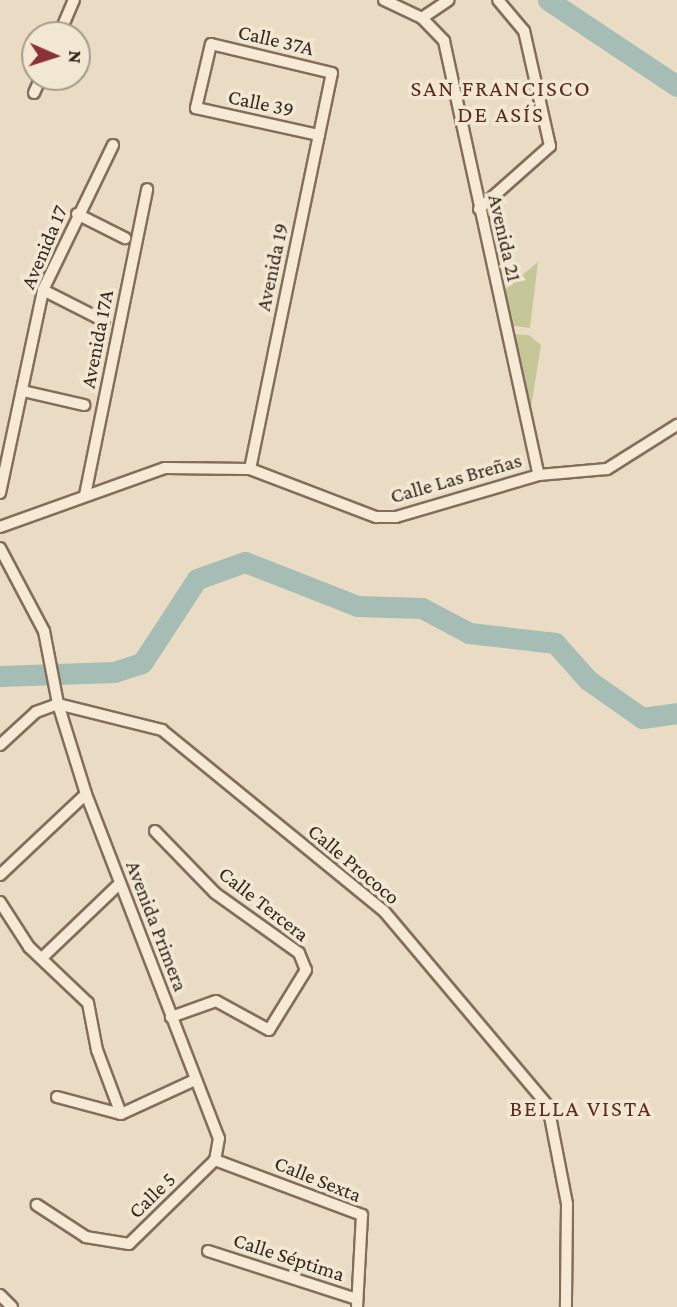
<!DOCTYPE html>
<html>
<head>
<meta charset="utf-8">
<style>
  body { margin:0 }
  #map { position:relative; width:677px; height:1307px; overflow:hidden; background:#eadcc4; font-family:"Crimson Pro",serif }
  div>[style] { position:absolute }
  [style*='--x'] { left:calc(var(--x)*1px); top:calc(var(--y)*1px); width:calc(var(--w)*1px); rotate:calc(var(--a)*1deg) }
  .green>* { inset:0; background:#c5c798 }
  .river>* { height:21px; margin:-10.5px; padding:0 10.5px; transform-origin:10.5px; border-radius:10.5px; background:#a5bdb5 }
  .roads { filter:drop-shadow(2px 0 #836e5c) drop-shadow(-2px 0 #836e5c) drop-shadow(0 2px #836e5c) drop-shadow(0 -2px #836e5c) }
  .street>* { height:10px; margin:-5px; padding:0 5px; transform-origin:5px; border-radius:5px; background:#f6ead6 }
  span { translate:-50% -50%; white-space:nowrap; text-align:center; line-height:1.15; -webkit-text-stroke:7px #f2e7d2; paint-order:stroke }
  .street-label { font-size:21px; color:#34271e }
  .neighbourhood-label { font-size:23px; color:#5d2a22; letter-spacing:2px }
  .north { position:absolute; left:21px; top:21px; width:70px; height:70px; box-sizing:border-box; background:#f2e7d2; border:2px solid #a69a8a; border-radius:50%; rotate:93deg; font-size:19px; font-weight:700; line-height:28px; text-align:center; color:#34271e }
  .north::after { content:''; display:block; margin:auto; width:24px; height:32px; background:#8c3138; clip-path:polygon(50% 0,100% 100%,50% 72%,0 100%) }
</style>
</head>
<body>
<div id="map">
  <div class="green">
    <i style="clip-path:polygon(538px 262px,530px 328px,508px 325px,501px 293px)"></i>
    <i style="clip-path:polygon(510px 334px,529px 335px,541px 345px,529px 420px)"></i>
  </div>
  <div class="river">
    <i style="--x:548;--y:0;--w:155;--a:33.7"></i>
    <i style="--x:0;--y:676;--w:114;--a:-2"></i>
    <i style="--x:114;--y:672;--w:29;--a:-18"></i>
    <i style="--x:142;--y:663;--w:100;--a:-56.8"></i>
    <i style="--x:197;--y:579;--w:51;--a:-19.5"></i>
    <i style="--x:245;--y:562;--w:120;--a:21.4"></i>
    <i style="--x:357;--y:606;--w:65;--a:1.8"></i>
    <i style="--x:422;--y:608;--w:53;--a:28"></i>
    <i style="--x:469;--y:633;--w:87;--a:6.6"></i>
    <i style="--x:555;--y:643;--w:50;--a:48.3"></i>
    <i style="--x:588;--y:680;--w:66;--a:35.1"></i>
    <i style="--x:642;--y:718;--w:35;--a:-8"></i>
  </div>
  <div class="roads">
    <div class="street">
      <i style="--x:384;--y:0;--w:42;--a:25.3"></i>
      <i style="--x:422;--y:18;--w:32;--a:46"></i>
      <i style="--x:444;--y:41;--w:444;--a:77.7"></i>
      <i style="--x:422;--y:18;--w:32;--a:-34"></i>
      <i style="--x:59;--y:35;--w:38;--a:-67"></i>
      <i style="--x:34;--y:93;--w:17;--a:-66"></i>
      <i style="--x:479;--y:209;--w:95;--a:-41.6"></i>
      <i style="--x:550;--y:146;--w:118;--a:-102.7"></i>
      <i style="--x:524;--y:31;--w:40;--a:-130"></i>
      <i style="--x:77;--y:214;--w:54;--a:26.6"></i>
      <i style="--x:43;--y:290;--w:68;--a:26.9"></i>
      <i style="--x:23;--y:391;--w:63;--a:12.9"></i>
      <i style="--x:250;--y:469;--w:119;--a:-78.4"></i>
      <i style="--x:274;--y:352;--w:222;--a:-78.3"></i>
      <i style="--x:319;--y:135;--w:63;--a:-78.2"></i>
      <i style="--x:332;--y:73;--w:124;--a:-166.5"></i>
      <i style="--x:211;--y:44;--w:66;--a:103.2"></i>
      <i style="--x:196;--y:108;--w:126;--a:12.4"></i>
      <i style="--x:0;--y:493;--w:208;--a:-78"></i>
      <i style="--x:43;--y:290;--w:161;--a:-64.2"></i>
      <i style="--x:85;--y:495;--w:312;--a:-78.5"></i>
      <i style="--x:0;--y:527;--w:175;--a:-19.7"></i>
      <i style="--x:165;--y:468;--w:85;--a:0.7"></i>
      <i style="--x:250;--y:469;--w:135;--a:20.9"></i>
      <i style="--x:376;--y:517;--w:20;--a:0"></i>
      <i style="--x:396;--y:517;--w:149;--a:-16.4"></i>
      <i style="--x:539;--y:475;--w:68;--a:-5"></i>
      <i style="--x:607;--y:469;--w:83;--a:-32.2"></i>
      <i style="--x:0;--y:548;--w:94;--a:62.1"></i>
      <i style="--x:44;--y:631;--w:74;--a:79.1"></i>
      <i style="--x:58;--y:704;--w:94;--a:72.7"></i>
      <i style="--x:86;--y:794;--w:369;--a:68.9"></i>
      <i style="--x:219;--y:1138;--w:22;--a:100"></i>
      <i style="--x:215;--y:1160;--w:120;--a:135.7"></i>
      <i style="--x:129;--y:1244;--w:44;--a:-170.8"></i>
      <i style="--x:86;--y:1237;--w:59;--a:-146.9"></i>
      <i style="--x:0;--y:745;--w:49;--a:-42.5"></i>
      <i style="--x:36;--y:712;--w:23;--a:-20"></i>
      <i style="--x:58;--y:704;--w:107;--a:14"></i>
      <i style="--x:162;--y:730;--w:286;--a:39.2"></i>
      <i style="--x:384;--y:911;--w:255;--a:49.9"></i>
      <i style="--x:548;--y:1106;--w:100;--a:79"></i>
      <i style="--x:567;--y:1204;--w:103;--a:90.6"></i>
      <i style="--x:155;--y:831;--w:86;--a:45.9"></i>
      <i style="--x:215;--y:893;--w:103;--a:35.5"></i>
      <i style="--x:299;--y:953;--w:18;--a:68"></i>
      <i style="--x:306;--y:970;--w:70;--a:121.7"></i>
      <i style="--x:269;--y:1030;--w:60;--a:-151.3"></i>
      <i style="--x:216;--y:1001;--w:48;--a:160.4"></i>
      <i style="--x:0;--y:875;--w:118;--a:-43.3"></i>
      <i style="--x:0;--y:902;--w:54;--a:57.2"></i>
      <i style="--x:29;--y:947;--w:81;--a:43.5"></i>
      <i style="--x:88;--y:1003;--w:48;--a:79.2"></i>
      <i style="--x:97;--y:1050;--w:68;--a:69.4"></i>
      <i style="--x:44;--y:956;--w:104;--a:-43.8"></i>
      <i style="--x:57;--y:1097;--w:66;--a:14.9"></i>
      <i style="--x:121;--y:1114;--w:81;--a:-24.7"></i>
      <i style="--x:215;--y:1160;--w:157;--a:20.5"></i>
      <i style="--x:362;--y:1215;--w:92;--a:93.1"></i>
      <i style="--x:208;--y:1251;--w:157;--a:17.9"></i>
      <i style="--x:0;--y:1295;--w:17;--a:45"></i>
    </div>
  </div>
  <div class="street-label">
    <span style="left:276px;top:40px;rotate:13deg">Calle 37A</span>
    <span style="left:261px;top:103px;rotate:12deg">Calle 39</span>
    <span style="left:505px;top:238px;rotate:77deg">Avenida 21</span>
    <span style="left:44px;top:247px;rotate:-67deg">Avenida 17</span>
    <span style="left:272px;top:267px;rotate:-78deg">Avenida 19</span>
    <span style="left:97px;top:339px;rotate:-79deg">Avenida 17A</span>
    <span style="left:456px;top:478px;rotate:-16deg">Calle Las Breñas</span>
    <span style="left:354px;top:864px;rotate:40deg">Calle Prococo</span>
    <span style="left:264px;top:904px;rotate:38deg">Calle Tercera</span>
    <span style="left:157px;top:926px;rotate:69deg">Avenida Primera</span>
    <span style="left:318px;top:1179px;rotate:22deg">Calle Sexta</span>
    <span style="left:152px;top:1195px;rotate:-44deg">Calle 5</span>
    <span style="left:289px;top:1257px;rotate:18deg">Calle Séptima</span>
  </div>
  <div class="neighbourhood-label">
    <span style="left:501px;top:101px">SAN FRANCISCO<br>DE ASÍS</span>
    <span style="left:581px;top:1108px">BELLA VISTA</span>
  </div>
  <div class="north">N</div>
</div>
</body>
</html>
